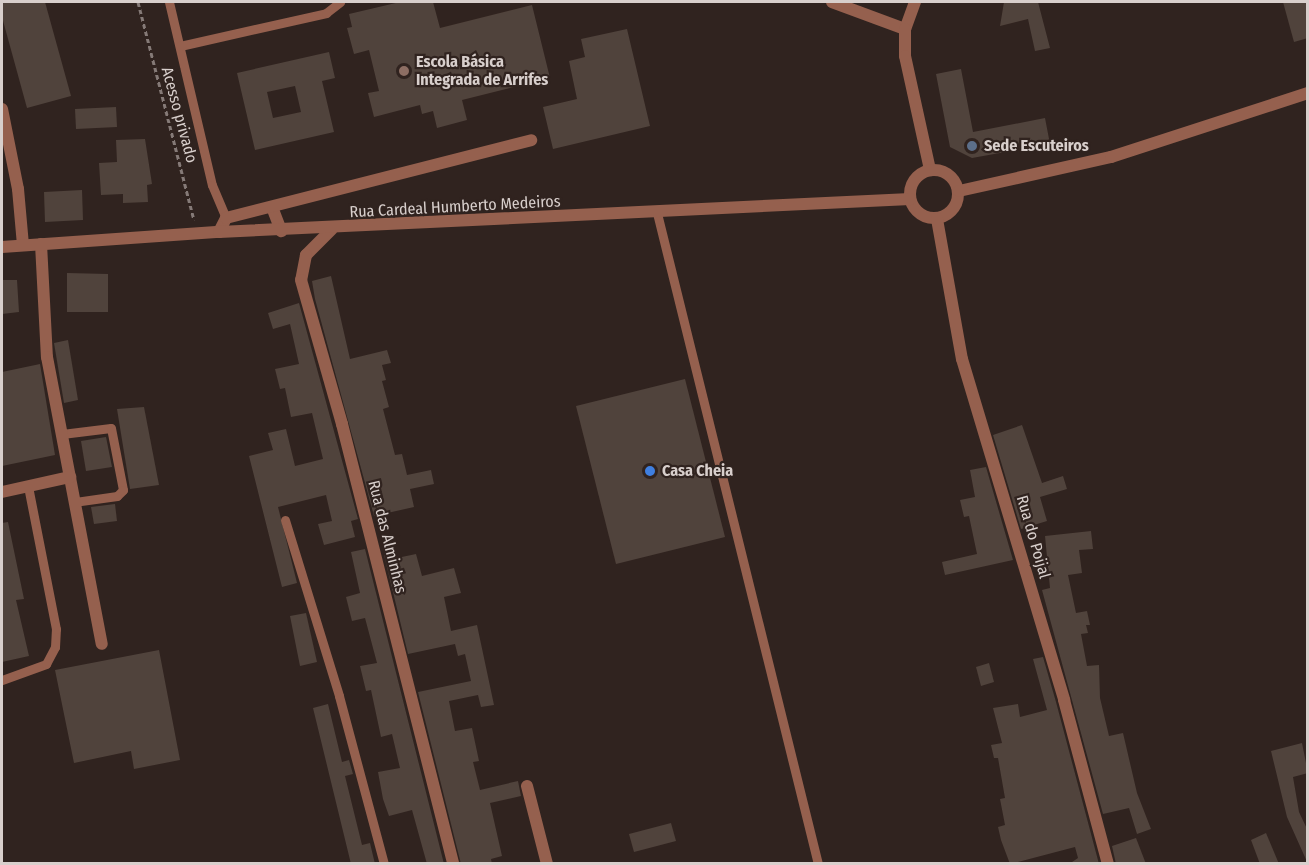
<!DOCTYPE html>
<html>
<head>
<meta charset="utf-8">
<style>
  body { margin:0 }
  #map { position:relative; width:1309px; height:865px; overflow:hidden; background:#30231f; font-family:"Fira Sans Condensed",sans-serif }
  div>[style] { position:absolute }
  [style*='--x'] { left:calc(var(--x)*1px); top:calc(var(--y)*1px); width:calc(var(--w)*1px); rotate:calc(var(--a)*1deg) }
  .building>* { inset:0; background:#50433c }
  .path>* { height:3px; margin-top:-1.5px; transform-origin:0; background:repeating-linear-gradient(90deg,#857a77 0 4.5px,transparent 0 7.5px) }
  .lane>* { height:9px; margin:-4.5px; padding:0 4.5px; transform-origin:4.5px; border-radius:4.5px; background:#95604e }
  .street>* { height:12px; margin:-6px; padding:0 6px; transform-origin:6px; border-radius:6px; background:#95604e }
  .street>.ring { margin:-6px; padding:0; box-sizing:content-box; background:none; border:12px solid #95604e; border-radius:50% }
  .dots>* { width:16px; height:16px; translate:-50% -50%; box-sizing:border-box; border:3px solid #30231f; border-radius:50% }
  span { translate:-50% -50%; white-space:nowrap; text-align:center; line-height:1.15; -webkit-text-stroke:4.5px #30231f; paint-order:stroke }
  .poi-label { font-size:16px; color:#d8cfcc; font-weight:700 }
  .left { translate:0 -50%; text-align:left }
  .street-label { font-size:16px; color:#d8cfcc }
  .frame { position:absolute; inset:0; border:3px solid #d8cfcc; pointer-events:none }
</style>
</head>
<body>
<div id="map">
  <div class="building">
    <i style="clip-path:polygon(2px 2px,45px 2px,71px 96px,27px 108px,2px 17px)"></i>
    <i style="clip-path:polygon(400px 2px,433px 2px,440px 28px,532px 5px,550px 78px,462px 100px,467px 120px,437px 128px,433px 111px,422px 114px,420px 105px,374px 117px,368px 93px,379px 91px,369px 50px,354px 54px,347px 28px,352px 27px,349px 14px)"></i>
    <i style="clip-path:polygon(1004px 2px,1038px 2px,1050px 48px,1035px 51px,1028px 19px,1000px 26px)"></i>
    <i style="clip-path:polygon(1283px 2px,1308px 2px,1308px 38px,1294px 42px)"></i>
    <i style="clip-path:polygon(627px 29px,650px 126px,553px 149px,543px 107px,577px 99px,569px 61px,585px 57px,581px 39px)"></i>
    <i style="clip-path:polygon(evenodd,329px 52px,335px 78px,322px 81px,334px 132px,255px 150px,237px 73px,329px 52px,295px 86px,301px 112px,273px 118px,267px 92px,295px 86px)"></i>
    <i style="clip-path:polygon(961px 69px,973px 132px,1045px 118px,1050px 144px,972px 158px,950px 147px,936px 74px)"></i>
    <i style="clip-path:polygon(116px 107px,117px 127px,76px 129px,75px 109px)"></i>
    <i style="clip-path:polygon(145px 139px,152px 184px,147px 185px,148px 202px,123px 203px,123px 194px,101px 195px,99px 163px,117px 162px,116px 140px)"></i>
    <i style="clip-path:polygon(82px 190px,83px 220px,45px 222px,44px 192px)"></i>
    <i style="clip-path:polygon(67px 273px,108px 274px,108px 312px,67px 312px)"></i>
    <i style="clip-path:polygon(331px 276px,350px 359px,387px 350px,391px 363px,382px 365px,386px 380px,382px 381px,389px 407px,383px 409px,395px 455px,402px 454px,407px 475px,431px 470px,434px 484px,410px 489px,414px 507px,374px 516px,315px 299px,312px 281px)"></i>
    <i style="clip-path:polygon(2px 280px,17px 280px,19px 312px,2px 314px)"></i>
    <i style="clip-path:polygon(299px 303px,358px 519px,351px 521px,355px 537px,324px 545px,318px 524px,332px 521px,326px 495px,278px 507px,297px 583px,282px 587px,249px 456px,273px 450px,268px 433px,286px 429px,295px 466px,323px 459px,312px 413px,291px 417px,285px 388px,280px 389px,275px 369px,299px 364px,290px 324px,273px 329px,268px 313px)"></i>
    <i style="clip-path:polygon(68px 340px,78px 400px,64px 403px,54px 343px)"></i>
    <i style="clip-path:polygon(40px 364px,55px 455px,2px 466px,2px 372px)"></i>
    <i style="clip-path:polygon(685px 379px,725px 537px,616px 564px,576px 406px)"></i>
    <i style="clip-path:polygon(144px 407px,159px 485px,130px 489px,117px 409px)"></i>
    <i style="clip-path:polygon(1022px 425px,1042px 483px,1063px 476px,1067px 489px,1040px 497px,1047px 521px,1021px 529px,993px 435px)"></i>
    <i style="clip-path:polygon(106px 437px,112px 467px,86px 471px,81px 441px)"></i>
    <i style="clip-path:polygon(986px 467px,1013px 560px,945px 575px,942px 562px,977px 554px,969px 516px,964px 517px,960px 500px,975px 497px,970px 470px)"></i>
    <i style="clip-path:polygon(115px 504px,117px 521px,94px 524px,91px 507px)"></i>
    <i style="clip-path:polygon(8px 522px,24px 599px,16px 600px,29px 656px,2px 662px,2px 523px)"></i>
    <i style="clip-path:polygon(1091px 531px,1093px 549px,1079px 550px,1082px 573px,1068px 575px,1076px 613px,1087px 611px,1090px 625px,1086px 625px,1088px 633px,1081px 634px,1087px 666px,1099px 665px,1100px 698px,1109px 736px,1123px 733px,1137px 793px,1151px 829px,1137px 834px,1129px 808px,1103px 814px,1042px 590px,1050px 588px,1045px 536px)"></i>
    <i style="clip-path:polygon(365px 549px,444px 864px,427px 864px,412px 810px,389px 816px,383px 799px,378px 772px,400px 768px,392px 734px,381px 737px,371px 690px,366px 691px,360px 666px,377px 663px,365px 618px,352px 621px,346px 597px,360px 593px,351px 552px)"></i>
    <i style="clip-path:polygon(396px 553px,397px 558px,416px 554px,422px 576px,454px 568px,461px 593px,444px 597px,451px 631px,477px 625px,494px 705px,481px 707px,478px 695px,449px 701px,455px 731px,472px 728px,479px 761px,473px 762px,480px 790px,518px 781px,521px 796px,490px 803px,502px 856px,491px 859px,492px 864px,461px 864px,418px 692px,471px 681px,465px 654px,458px 656px,455px 644px,408px 654px,384px 555px)"></i>
    <i style="clip-path:polygon(306px 613px,317px 662px,300px 666px,290px 616px)"></i>
    <i style="clip-path:polygon(159px 650px,180px 760px,134px 769px,131px 751px,74px 763px,55px 670px)"></i>
    <i style="clip-path:polygon(1043px 657px,1056px 702px,1099px 864px,1069px 864px,1078px 858px,1075px 847px,1010px 864px,1001px 840px,998px 827px,1005px 825px,1000px 799px,1005px 798px,998px 758px,994px 758px,991px 745px,1002px 743px,993px 708px,1018px 704px,1020px 717px,1047px 710px,1033px 659px)"></i>
    <i style="clip-path:polygon(989px 663px,994px 682px,981px 686px,976px 667px)"></i>
    <i style="clip-path:polygon(328px 704px,342px 762px,349px 760px,353px 774px,345px 776px,362px 845px,370px 843px,375px 864px,351px 864px,313px 708px)"></i>
    <i style="clip-path:polygon(1302px 743px,1308px 773px,1293px 777px,1299px 812px,1308px 831px,1308px 864px,1287px 817px,1271px 751px)"></i>
    <i style="clip-path:polygon(671px 823px,676px 841px,634px 852px,629px 834px)"></i>
    <i style="clip-path:polygon(1266px 833px,1279px 864px,1260px 864px,1251px 840px)"></i>
    <i style="clip-path:polygon(1136px 838px,1146px 864px,1116px 864px,1112px 846px)"></i>
  </div>
  <div class="path">
    <i style="--x:138;--y:2;--w:225;--a:75.6"></i>
  </div>
  <div class="lane">
    <i style="--x:169;--y:2;--w:188;--a:76.8"></i>
    <i style="--x:212;--y:185;--w:36;--a:67"></i>
    <i style="--x:180;--y:46;--w:150;--a:-12.7"></i>
    <i style="--x:326;--y:13;--w:18;--a:-38"></i>
    <i style="--x:657;--y:213;--w:671;--a:76.11"></i>
    <i style="--x:62;--y:434;--w:49;--a:-7"></i>
    <i style="--x:111;--y:428;--w:63;--a:79"></i>
    <i style="--x:123;--y:490;--w:8;--a:135"></i>
    <i style="--x:117;--y:496;--w:42;--a:171.9"></i>
    <i style="--x:285;--y:520;--w:184;--a:72.9"></i>
    <i style="--x:339;--y:696;--w:174;--a:75"></i>
    <i style="--x:2;--y:680;--w:47;--a:-20"></i>
    <i style="--x:46;--y:664;--w:19;--a:-62"></i>
    <i style="--x:55;--y:647;--w:18;--a:-87"></i>
    <i style="--x:56;--y:629;--w:146;--a:-101.1"></i>
  </div>
  <div class="street">
    <i style="--x:832;--y:2;--w:78;--a:20.3"></i>
    <i style="--x:915;--y:2;--w:29;--a:110"></i>
    <i style="--x:905;--y:29;--w:27;--a:90"></i>
    <i style="--x:905;--y:56;--w:117;--a:77.6"></i>
    <i style="--x:2;--y:109;--w:82;--a:78.7"></i>
    <i style="--x:18;--y:189;--w:56;--a:84.9"></i>
    <i class="ring" style="left:910px;top:170px;width:36px;height:36px"></i>
    <i style="--x:959;--y:191;--w:156;--a:-12.6"></i>
    <i style="--x:1111;--y:157;--w:207;--a:-18"></i>
    <i style="--x:272;--y:207;--w:26;--a:69"></i>
    <i style="--x:937;--y:219;--w:142;--a:79.9"></i>
    <i style="--x:962;--y:359;--w:356;--a:73.3"></i>
    <i style="--x:1064;--y:700;--w:170;--a:75"></i>
    <i style="--x:332;--y:229;--w:37;--a:135"></i>
    <i style="--x:306;--y:255;--w:25;--a:101"></i>
    <i style="--x:301;--y:280;--w:150;--a:74.1"></i>
    <i style="--x:342;--y:424;--w:454;--a:75.8"></i>
    <i style="--x:219;--y:232;--w:16;--a:-63"></i>
    <i style="--x:226;--y:218;--w:315;--a:-14.3"></i>
    <i style="--x:41;--y:244;--w:113;--a:87"></i>
    <i style="--x:47;--y:357;--w:292;--a:79.2"></i>
    <i style="--x:2;--y:247;--w:218;--a:-4"></i>
    <i style="--x:219;--y:232;--w:692;--a:-2.73"></i>
    <i style="--x:2;--y:492;--w:70;--a:-12.4"></i>
    <i style="--x:527;--y:786;--w:81;--a:75.6"></i>
  </div>
  <div class="dots">
    <i style="left:404px;top:71px;background:#8d6e63"></i>
    <i style="left:972px;top:146px;background:#5c6f8a"></i>
    <i style="left:650px;top:471px;background:#3f7fe0"></i>
  </div>
  <div class="poi-label">
    <span class="left" style="left:416px;top:71px">Escola Básica<br>Integrada de Arrifes</span>
    <span class="left" style="left:984px;top:146px">Sede Escuteiros</span>
    <span class="left" style="left:662px;top:471px">Casa Cheia</span>
  </div>
  <div class="street-label">
    <span style="left:179px;top:115px;rotate:75deg">Acesso privado</span>
    <span style="left:455px;top:207px;rotate:-3deg">Rua Cardeal Humberto Medeiros</span>
    <span style="left:387px;top:537px;rotate:76deg">Rua das Alminhas</span>
    <span style="left:1033px;top:537px;rotate:74deg">Rua do Poijal</span>
  </div>
  <div class="frame"></div>
</div>
</body>
</html>
